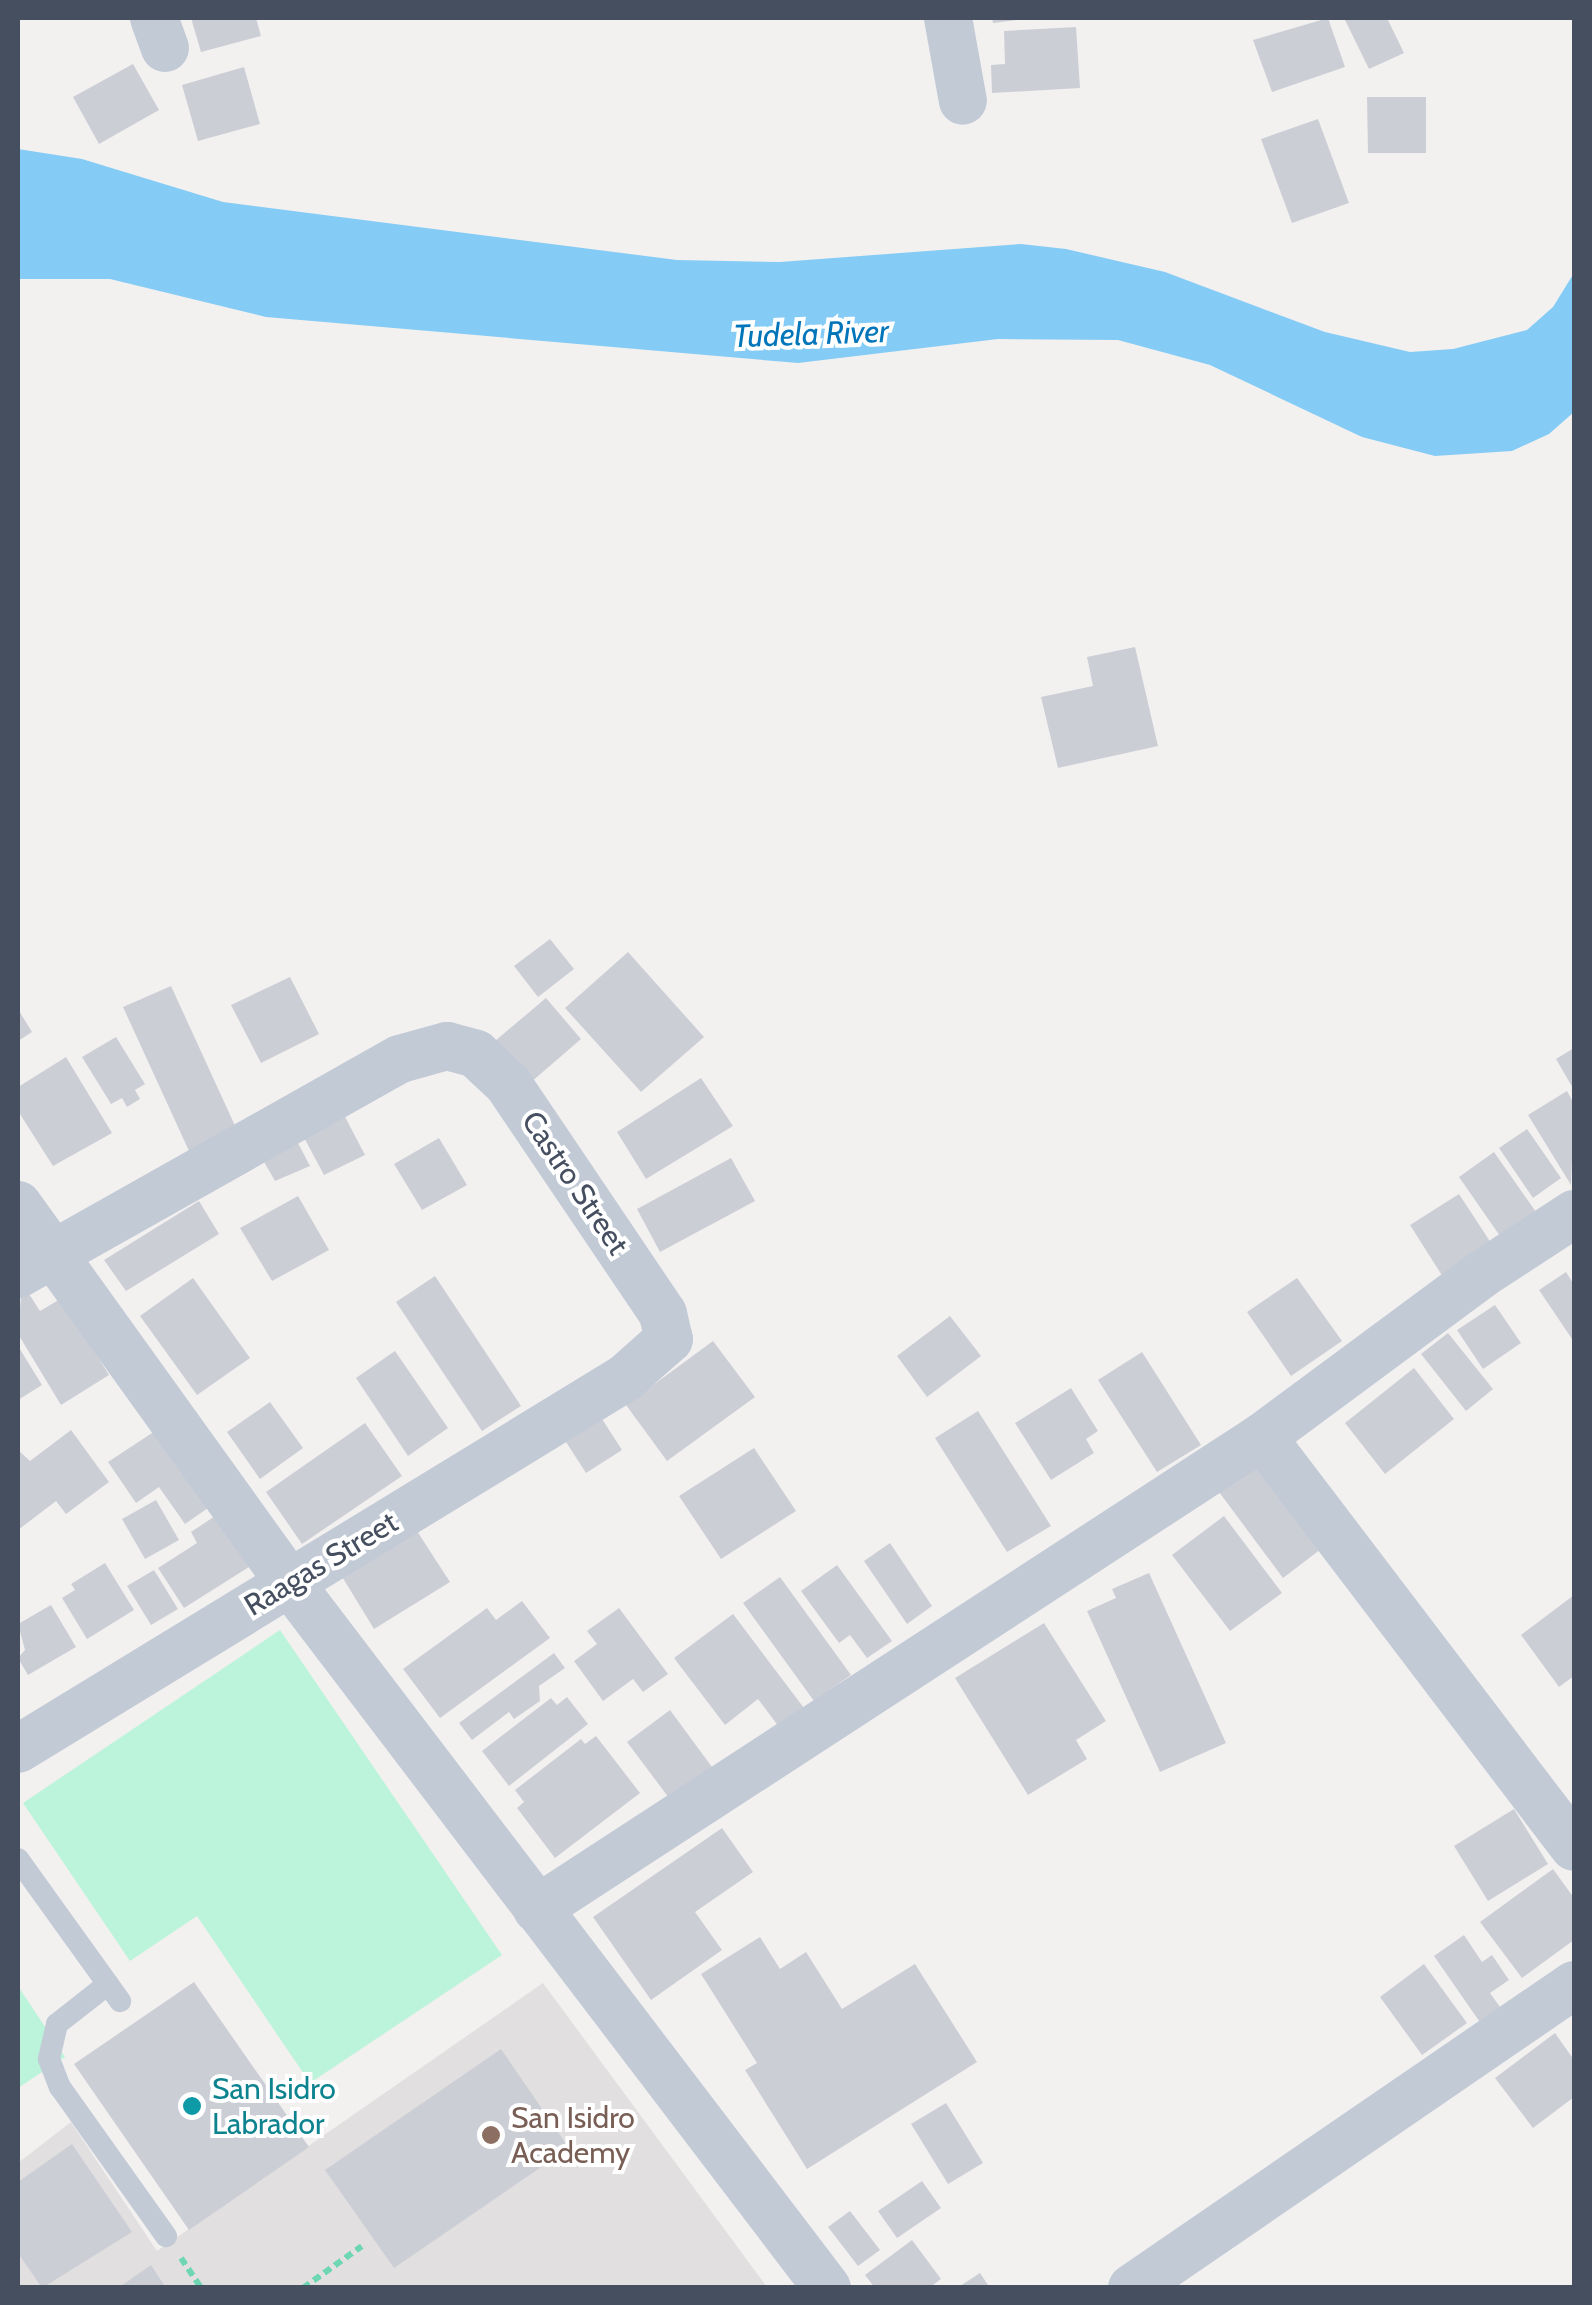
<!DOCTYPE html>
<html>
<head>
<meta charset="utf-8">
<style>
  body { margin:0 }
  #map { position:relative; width:1592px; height:2305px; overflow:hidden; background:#f3f0f0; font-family:Cabin,sans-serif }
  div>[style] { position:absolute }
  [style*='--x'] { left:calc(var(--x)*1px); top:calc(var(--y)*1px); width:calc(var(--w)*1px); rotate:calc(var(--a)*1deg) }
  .education>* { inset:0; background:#e1dfdf }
  .green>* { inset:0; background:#bbf4da }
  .water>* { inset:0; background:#84ccf5 }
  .building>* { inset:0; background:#ccced6 }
  .path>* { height:6px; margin-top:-3px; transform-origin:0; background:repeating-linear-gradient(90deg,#6fd6b3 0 8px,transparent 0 13px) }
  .service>* { height:22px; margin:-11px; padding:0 11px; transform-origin:11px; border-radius:11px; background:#c2cad6 }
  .minor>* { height:48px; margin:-24px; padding:0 24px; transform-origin:24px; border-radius:24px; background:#c2cad6 }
  .dots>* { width:28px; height:28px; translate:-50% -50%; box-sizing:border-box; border:5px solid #fff; border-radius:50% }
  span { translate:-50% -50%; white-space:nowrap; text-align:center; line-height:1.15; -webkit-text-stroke:8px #fff; paint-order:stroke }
  .street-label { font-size:30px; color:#464f60 }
  .culture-label { font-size:30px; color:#0d838f }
  .left { translate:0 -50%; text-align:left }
  .education-label { font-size:30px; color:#785e54 }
  .water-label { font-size:32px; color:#0075b9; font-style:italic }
  .frame { position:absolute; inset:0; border:20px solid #464f60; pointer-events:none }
</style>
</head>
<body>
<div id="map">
  <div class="education">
    <i style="clip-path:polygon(543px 1983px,767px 2287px,22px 2288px,18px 2281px,18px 2163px,71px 2122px,157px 2251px)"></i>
  </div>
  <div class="green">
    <i style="clip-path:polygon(280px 1630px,502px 1955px,310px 2083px,197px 1916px,130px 1961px,23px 1803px)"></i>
    <i style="clip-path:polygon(18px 1986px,65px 2057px,18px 2088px)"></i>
  </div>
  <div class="water">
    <i style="clip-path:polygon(18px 149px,82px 159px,223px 202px,677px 260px,780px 262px,1021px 244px,1066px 249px,1165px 272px,1325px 332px,1410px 352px,1453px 349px,1527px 330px,1553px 307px,1574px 273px,1574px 412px,1549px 434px,1512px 451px,1435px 456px,1362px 437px,1210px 365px,1118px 340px,998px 339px,798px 363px,266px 317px,110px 279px,18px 279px)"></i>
  </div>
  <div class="building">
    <i style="clip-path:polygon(191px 18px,256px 18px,261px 36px,201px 52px)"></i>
    <i style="clip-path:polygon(992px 18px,1017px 18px,1017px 20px,993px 23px)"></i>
    <i style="clip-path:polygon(1328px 18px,1345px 67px,1272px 92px,1253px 40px)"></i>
    <i style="clip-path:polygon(1344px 18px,1387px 18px,1404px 53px,1369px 69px)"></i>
    <i style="clip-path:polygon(1076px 27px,1080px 88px,992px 93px,991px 65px,1005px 64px,1004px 31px)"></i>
    <i style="clip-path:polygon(133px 64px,159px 110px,99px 144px,73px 97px)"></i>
    <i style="clip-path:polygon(244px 67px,260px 124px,198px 141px,182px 85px)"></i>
    <i style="clip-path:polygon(1367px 97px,1426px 97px,1426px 153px,1368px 153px)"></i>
    <i style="clip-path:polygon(1318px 119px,1349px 203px,1292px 223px,1261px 139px)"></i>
    <i style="clip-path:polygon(1135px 647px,1158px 746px,1058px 768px,1041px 697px,1093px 686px,1087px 657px)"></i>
    <i style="clip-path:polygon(550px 939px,574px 969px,538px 997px,514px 966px)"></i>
    <i style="clip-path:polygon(628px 952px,704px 1037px,641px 1092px,565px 1008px)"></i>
    <i style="clip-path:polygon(290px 977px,319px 1034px,261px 1063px,231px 1005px)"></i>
    <i style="clip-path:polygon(171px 986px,237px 1130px,189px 1151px,123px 1007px)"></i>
    <i style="clip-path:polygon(546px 998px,581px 1039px,530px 1083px,495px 1041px)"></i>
    <i style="clip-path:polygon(18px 1009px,32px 1032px,18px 1041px)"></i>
    <i style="clip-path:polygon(116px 1037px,145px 1084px,135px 1090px,140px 1099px,127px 1107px,122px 1098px,111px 1104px,82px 1057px)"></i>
    <i style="clip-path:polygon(1574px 1048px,1574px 1090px,1556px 1059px)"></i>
    <i style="clip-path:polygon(66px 1057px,112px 1133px,53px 1166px,18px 1111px,18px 1087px)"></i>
    <i style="clip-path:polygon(701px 1078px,733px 1126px,646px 1179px,617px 1132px)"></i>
    <i style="clip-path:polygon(1567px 1091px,1574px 1104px,1571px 1185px,1528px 1115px)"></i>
    <i style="clip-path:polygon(342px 1111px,365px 1155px,324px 1175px,301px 1132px)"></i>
    <i style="clip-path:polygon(1527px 1129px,1561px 1178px,1533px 1198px,1499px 1148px)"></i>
    <i style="clip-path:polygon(439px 1138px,467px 1185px,422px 1210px,394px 1164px)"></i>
    <i style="clip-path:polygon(298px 1143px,310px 1166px,275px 1181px,263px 1160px)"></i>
    <i style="clip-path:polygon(1494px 1152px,1536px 1212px,1500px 1236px,1459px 1177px)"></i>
    <i style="clip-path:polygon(731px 1158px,755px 1201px,660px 1252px,637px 1209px)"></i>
    <i style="clip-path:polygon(1459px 1194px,1493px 1246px,1443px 1277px,1410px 1225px)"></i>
    <i style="clip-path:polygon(298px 1196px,329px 1250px,272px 1281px,240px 1228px)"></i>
    <i style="clip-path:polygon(199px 1201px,219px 1234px,126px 1291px,104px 1260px)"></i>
    <i style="clip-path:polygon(1566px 1272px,1574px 1285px,1574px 1342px,1539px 1290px)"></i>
    <i style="clip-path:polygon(435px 1276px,521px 1406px,482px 1431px,396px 1302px)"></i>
    <i style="clip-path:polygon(193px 1278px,250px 1358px,197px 1395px,140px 1316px)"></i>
    <i style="clip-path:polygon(1297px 1278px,1342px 1341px,1291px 1376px,1247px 1312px)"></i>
    <i style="clip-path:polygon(22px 1283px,40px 1311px,62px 1298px,109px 1375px,61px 1405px,18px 1334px)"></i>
    <i style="clip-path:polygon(1495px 1305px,1521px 1343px,1483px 1369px,1457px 1330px)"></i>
    <i style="clip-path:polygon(950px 1316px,981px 1356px,927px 1397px,897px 1356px)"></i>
    <i style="clip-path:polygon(1448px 1333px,1493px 1389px,1466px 1411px,1421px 1354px)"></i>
    <i style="clip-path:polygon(713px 1341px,755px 1397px,667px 1461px,626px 1405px)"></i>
    <i style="clip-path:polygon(18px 1346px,42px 1385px,18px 1400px)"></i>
    <i style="clip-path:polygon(395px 1351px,448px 1428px,408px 1456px,356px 1378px)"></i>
    <i style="clip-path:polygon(1142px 1352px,1201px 1445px,1157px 1472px,1098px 1380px)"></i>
    <i style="clip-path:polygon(1414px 1368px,1454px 1419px,1385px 1474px,1345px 1423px)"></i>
    <i style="clip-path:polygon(1071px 1388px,1098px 1431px,1086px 1439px,1094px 1453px,1051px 1480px,1015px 1423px)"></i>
    <i style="clip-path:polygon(270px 1402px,303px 1448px,260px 1479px,227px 1432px)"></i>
    <i style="clip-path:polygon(978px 1411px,1051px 1526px,1007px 1552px,935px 1438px)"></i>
    <i style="clip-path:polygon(602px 1419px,622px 1450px,586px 1473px,566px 1442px)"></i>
    <i style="clip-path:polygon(365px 1423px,402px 1476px,302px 1544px,266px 1492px)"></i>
    <i style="clip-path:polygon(71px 1430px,109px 1482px,66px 1514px,56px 1501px,18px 1530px,18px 1450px,30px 1461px)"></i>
    <i style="clip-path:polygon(155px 1431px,208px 1508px,185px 1524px,159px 1487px,136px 1503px,108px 1462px)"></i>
    <i style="clip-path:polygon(754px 1448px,796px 1511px,721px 1559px,679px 1496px)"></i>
    <i style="clip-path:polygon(1257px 1464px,1321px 1549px,1283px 1578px,1219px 1492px)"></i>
    <i style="clip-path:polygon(156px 1500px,179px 1540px,145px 1559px,122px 1519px)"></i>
    <i style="clip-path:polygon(215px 1516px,249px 1567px,184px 1608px,158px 1568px,197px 1543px,191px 1532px)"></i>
    <i style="clip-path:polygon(1224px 1516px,1282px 1593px,1230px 1631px,1172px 1555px)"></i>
    <i style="clip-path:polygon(415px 1528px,450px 1582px,374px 1629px,341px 1575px)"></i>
    <i style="clip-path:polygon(890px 1543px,932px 1606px,907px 1624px,864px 1561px)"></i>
    <i style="clip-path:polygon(105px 1563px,134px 1610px,87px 1639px,62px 1598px,75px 1590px,71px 1584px)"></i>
    <i style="clip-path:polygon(837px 1565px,892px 1641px,867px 1658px,850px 1635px,839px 1643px,801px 1591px)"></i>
    <i style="clip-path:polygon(154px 1570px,178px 1609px,151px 1625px,127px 1586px)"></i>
    <i style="clip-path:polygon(1149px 1573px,1226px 1743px,1160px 1772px,1087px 1611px,1116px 1598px,1112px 1589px)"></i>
    <i style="clip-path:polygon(780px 1577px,851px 1675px,814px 1701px,743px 1603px)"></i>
    <i style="clip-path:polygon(1574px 1595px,1574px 1676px,1559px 1687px,1521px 1635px)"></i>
    <i style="clip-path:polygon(522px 1601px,550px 1638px,440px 1718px,403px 1669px,487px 1608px,496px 1620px)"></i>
    <i style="clip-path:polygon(51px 1605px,76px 1647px,28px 1675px,18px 1658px,25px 1650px,18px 1624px)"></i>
    <i style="clip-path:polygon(619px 1608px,668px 1674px,643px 1692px,633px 1679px,603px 1701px,574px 1661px,597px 1644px,587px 1631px)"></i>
    <i style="clip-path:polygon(733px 1614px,804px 1708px,779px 1727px,758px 1699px,725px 1725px,674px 1658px)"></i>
    <i style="clip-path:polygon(1044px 1623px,1106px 1721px,1076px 1740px,1087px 1759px,1028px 1795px,955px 1678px)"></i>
    <i style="clip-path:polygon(554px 1653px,565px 1668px,539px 1686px,540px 1701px,514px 1719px,509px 1712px,472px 1740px,459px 1723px)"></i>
    <i style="clip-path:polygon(567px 1697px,588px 1724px,509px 1786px,482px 1751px,551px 1698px,557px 1705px)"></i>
    <i style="clip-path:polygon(670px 1710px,712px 1767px,669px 1798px,627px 1742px)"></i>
    <i style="clip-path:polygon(596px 1736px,640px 1793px,555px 1858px,517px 1808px,524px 1802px,515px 1790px,581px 1739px,585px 1744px)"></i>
    <i style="clip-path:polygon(1514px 1809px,1548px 1864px,1488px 1901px,1454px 1846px)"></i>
    <i style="clip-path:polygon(722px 1828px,753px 1872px,695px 1912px,722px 1950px,651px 2000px,593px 1917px)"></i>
    <i style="clip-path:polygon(1553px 1869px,1574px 1898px,1574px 1940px,1522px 1978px,1480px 1922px)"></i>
    <i style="clip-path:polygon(1464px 1935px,1482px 1962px,1492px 1955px,1509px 1980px,1490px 1993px,1505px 2014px,1484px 2028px,1434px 1956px)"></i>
    <i style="clip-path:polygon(760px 1937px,780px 1969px,806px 1952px,842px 2009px,915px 1964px,977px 2062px,807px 2169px,745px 2070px,757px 2063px,701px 1974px)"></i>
    <i style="clip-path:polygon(1424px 1964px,1467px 2023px,1422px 2055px,1380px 1997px)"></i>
    <i style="clip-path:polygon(194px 1982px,309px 2147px,189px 2230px,74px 2064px)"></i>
    <i style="clip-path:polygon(1555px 2033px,1574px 2060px,1574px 2097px,1533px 2128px,1495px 2078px)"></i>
    <i style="clip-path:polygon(501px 2049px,569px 2148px,394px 2268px,325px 2170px)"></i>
    <i style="clip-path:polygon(946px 2103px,983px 2163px,948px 2184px,911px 2124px)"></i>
    <i style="clip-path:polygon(72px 2144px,132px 2232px,42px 2288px,18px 2253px,18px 2182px)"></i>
    <i style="clip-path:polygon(922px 2181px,941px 2208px,897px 2238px,878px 2211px)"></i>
    <i style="clip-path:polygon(850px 2211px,880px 2250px,858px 2266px,828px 2227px)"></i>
    <i style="clip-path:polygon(912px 2240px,941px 2279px,929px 2288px,875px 2288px,865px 2275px)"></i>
    <i style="clip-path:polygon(151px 2265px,166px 2288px,118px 2288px)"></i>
    <i style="clip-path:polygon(980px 2273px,990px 2288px,957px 2288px)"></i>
  </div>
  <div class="path">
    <i style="--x:181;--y:2258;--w:36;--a:56"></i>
    <i style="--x:303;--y:2288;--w:72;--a:-35.4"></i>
  </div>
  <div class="service">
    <i style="--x:18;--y:1859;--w:175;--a:54.3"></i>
    <i style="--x:108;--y:1984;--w:65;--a:141.9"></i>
    <i style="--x:57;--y:2024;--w:36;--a:103"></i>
    <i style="--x:49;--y:2059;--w:30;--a:69"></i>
    <i style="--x:60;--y:2087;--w:183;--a:54.6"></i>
  </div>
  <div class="minor">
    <i style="--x:154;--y:18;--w:32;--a:70"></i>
    <i style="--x:948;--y:18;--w:84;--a:79.8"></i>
    <i style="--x:18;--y:1205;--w:466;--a:54.3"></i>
    <i style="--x:290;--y:1583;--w:886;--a:52.7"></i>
    <i style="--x:18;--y:1274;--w:438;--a:-29.4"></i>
    <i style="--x:400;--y:1059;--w:49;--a:-15.5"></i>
    <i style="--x:447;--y:1046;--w:30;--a:15"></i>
    <i style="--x:476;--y:1054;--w:44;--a:43.2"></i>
    <i style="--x:508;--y:1084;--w:277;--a:56"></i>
    <i style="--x:663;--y:1314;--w:26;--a:77"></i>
    <i style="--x:669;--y:1339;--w:59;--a:138.4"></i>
    <i style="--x:625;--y:1378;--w:711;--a:148.57"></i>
    <i style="--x:1262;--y:1437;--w:515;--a:52.73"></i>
    <i style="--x:537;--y:1909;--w:865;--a:-33.07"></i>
    <i style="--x:1262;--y:1437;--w:274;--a:-36.5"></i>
    <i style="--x:1482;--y:1274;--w:110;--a:-33.1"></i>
    <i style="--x:1132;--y:2288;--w:536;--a:-34.43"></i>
  </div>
  <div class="dots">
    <i style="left:192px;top:2106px;background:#0f9aa8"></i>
    <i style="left:491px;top:2135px;background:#8d6e63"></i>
  </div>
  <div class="street-label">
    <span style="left:575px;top:1183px;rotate:56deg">Castro Street</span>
    <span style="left:321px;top:1564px;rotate:-31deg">Raagas Street</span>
  </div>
  <div class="culture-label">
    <span class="left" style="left:212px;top:2106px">San Isidro<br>Labrador</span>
  </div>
  <div class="education-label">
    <span class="left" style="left:511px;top:2135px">San Isidro<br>Academy</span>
  </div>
  <div class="water-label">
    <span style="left:811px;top:334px;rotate:-2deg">Tudela River</span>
  </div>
  <div class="frame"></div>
</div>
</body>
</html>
